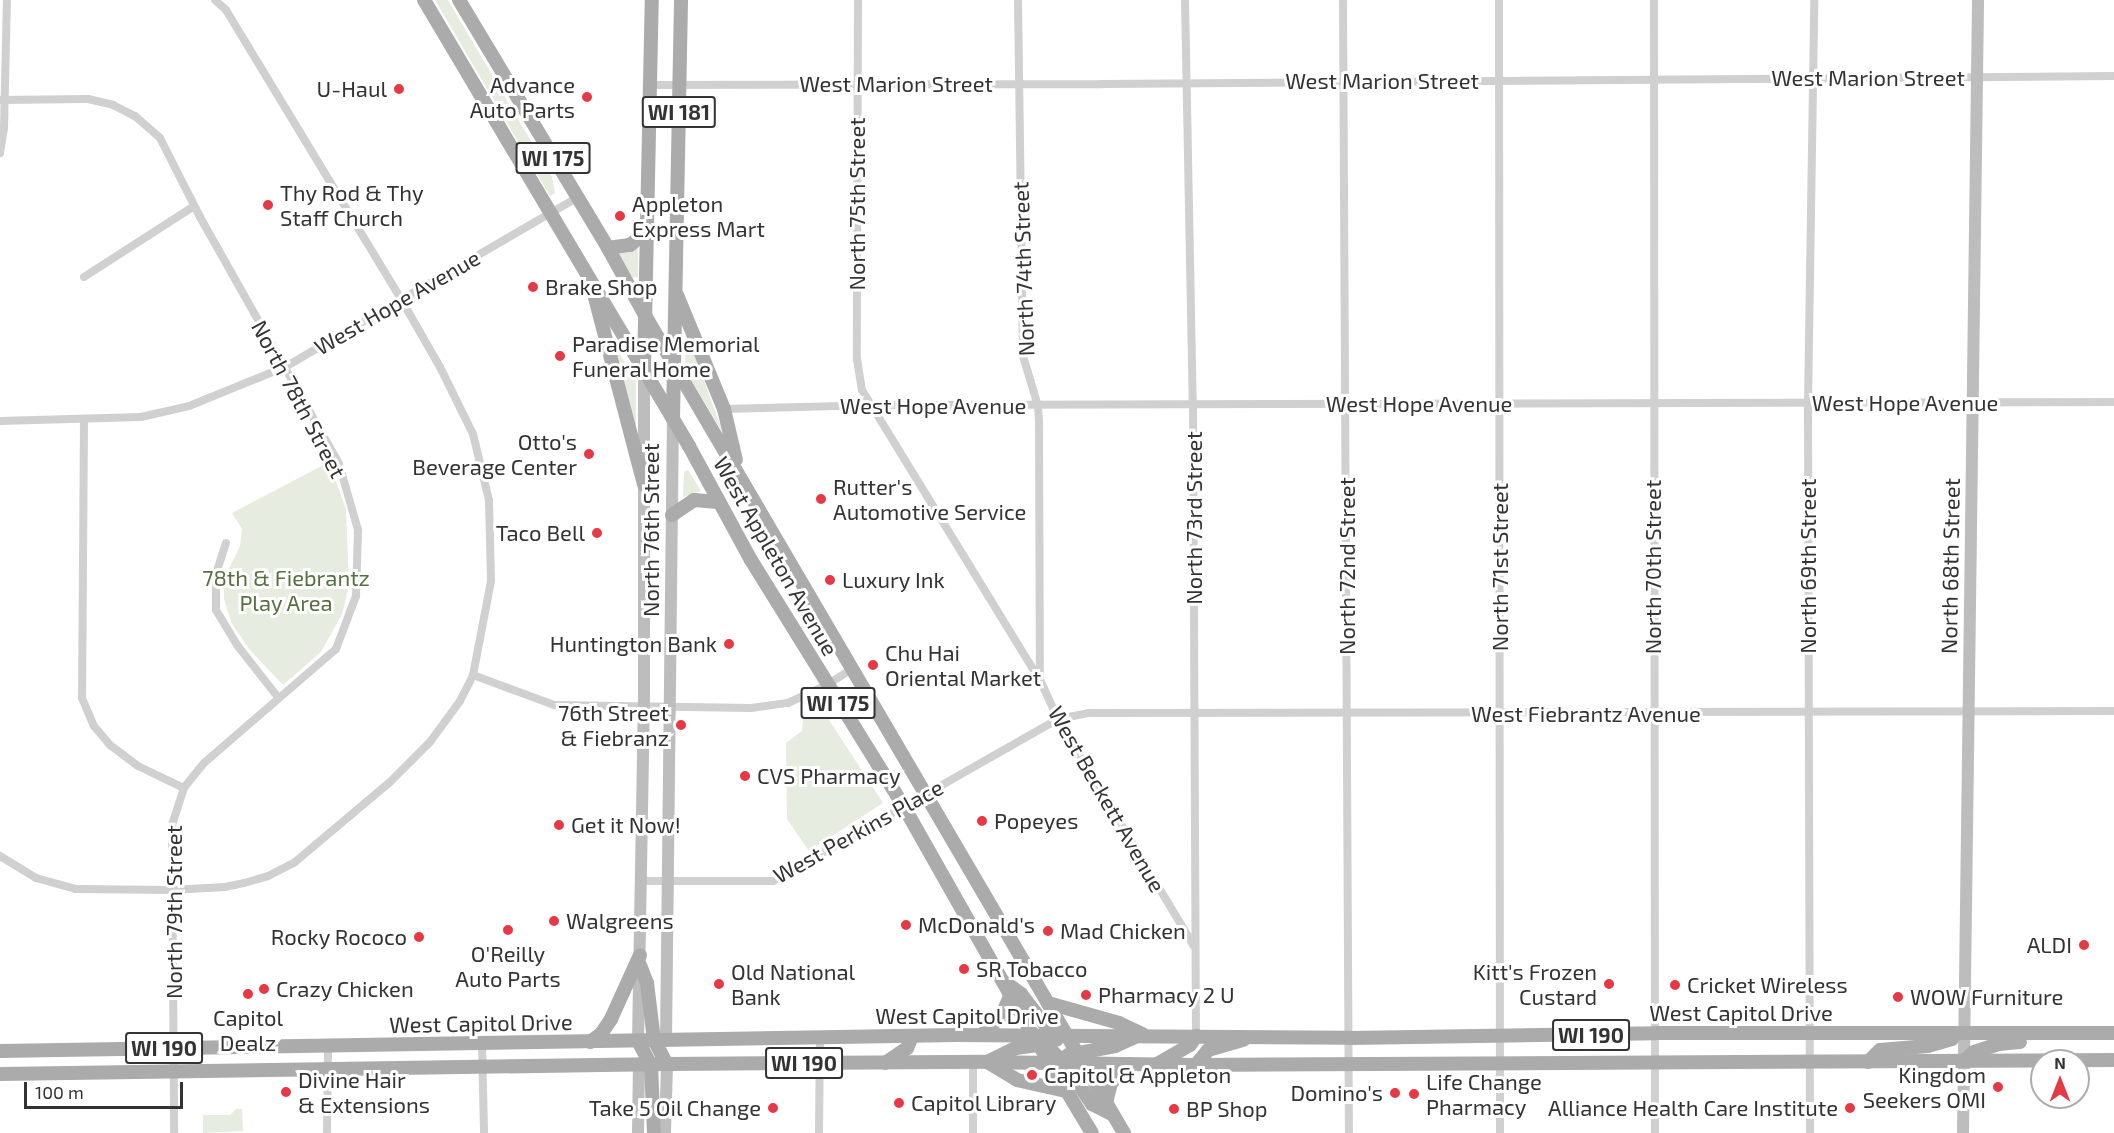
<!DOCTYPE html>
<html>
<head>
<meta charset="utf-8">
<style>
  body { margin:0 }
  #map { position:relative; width:2114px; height:1133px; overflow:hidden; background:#fff; font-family:"Exo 2",sans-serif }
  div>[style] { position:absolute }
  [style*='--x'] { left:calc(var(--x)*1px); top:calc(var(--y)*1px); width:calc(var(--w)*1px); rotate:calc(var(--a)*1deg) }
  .green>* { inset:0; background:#e6ecdf }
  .street>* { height:8px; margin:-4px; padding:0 4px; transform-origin:4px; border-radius:4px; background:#d0d0d0 }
  .secondary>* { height:12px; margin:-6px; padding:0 6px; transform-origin:6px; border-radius:6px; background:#bdbdbd }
  .primary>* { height:14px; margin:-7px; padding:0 7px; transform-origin:7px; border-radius:7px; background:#ababab }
  .dots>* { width:16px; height:16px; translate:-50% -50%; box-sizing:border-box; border:3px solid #fff; border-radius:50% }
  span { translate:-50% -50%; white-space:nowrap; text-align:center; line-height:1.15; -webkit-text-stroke:6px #fff; paint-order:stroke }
  .shield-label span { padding:2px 4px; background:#fff; border:2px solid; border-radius:4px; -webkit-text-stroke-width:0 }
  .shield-label { font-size:21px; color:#333; font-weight:700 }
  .street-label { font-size:22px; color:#333 }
  .poi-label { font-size:22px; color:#333 }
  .right { translate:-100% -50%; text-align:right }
  .left { translate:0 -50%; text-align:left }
  .park-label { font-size:22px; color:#56703f }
  .north { position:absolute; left:2030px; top:1049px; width:60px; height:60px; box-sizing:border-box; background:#fff; border:2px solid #adadad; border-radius:50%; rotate:0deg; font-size:16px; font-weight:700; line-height:24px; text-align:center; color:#333 }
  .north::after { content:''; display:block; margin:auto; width:21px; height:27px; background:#e63946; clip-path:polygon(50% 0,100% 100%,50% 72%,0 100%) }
  .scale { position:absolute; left:24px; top:1082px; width:159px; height:27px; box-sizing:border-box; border:3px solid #333; border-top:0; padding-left:8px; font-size:18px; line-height:21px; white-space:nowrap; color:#333; -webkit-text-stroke:4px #fff; paint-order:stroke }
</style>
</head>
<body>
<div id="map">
  <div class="green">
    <i style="clip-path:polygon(435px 0,448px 0,552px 177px,555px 193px,550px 196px)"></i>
    <i style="clip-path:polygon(638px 248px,638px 277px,632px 278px,618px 254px)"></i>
    <i style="clip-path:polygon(686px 331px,723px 433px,685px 369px)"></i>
    <i style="clip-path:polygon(607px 332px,636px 381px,636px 437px)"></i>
    <i style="clip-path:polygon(329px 462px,346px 509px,349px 586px,342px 614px,321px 652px,283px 685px,249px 649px,231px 622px,224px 599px,224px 579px,240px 546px,242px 529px,232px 513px)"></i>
    <i style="clip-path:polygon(688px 470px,701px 491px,683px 497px,684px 472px)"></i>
    <i style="clip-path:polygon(818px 703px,883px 803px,809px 851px,787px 819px,786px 743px,802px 731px,804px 711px)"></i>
    <i style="clip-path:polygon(236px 1109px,242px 1109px,243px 1131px,203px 1133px,203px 1115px,230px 1115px)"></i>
  </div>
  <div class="street">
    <i style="--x:215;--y:0;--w:15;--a:42"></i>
    <i style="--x:226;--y:10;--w:338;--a:58.8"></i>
    <i style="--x:401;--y:299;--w:78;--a:60.2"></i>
    <i style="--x:440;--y:367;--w:75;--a:63.8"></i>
    <i style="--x:473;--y:434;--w:68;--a:76.4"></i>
    <i style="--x:489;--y:500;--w:81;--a:88.6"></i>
    <i style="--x:491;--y:581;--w:96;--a:100.8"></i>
    <i style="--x:858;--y:0;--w:359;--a:90.2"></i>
    <i style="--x:857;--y:359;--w:31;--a:81"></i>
    <i style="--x:862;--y:390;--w:340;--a:58.5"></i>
    <i style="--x:1040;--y:680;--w:43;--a:65.2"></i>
    <i style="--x:1058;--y:719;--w:265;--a:59.1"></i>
    <i style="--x:1018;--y:0;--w:356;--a:89.2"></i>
    <i style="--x:1023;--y:356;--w:52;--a:73.3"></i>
    <i style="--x:1038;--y:406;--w:14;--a:86"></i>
    <i style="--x:1039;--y:420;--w:259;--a:89.8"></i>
    <i style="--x:1185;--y:0;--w:405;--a:88.9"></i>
    <i style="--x:1193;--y:405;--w:631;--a:89.73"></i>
    <i style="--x:1343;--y:0;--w:1133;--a:89.7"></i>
    <i style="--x:1499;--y:0;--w:1133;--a:89.95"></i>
    <i style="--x:1654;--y:0;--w:1133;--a:89.95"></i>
    <i style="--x:650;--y:85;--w:452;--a:-0.1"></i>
    <i style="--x:1102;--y:84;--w:1012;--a:-0.45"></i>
    <i style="--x:0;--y:100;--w:88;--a:-0.7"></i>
    <i style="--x:88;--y:99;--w:26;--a:13"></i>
    <i style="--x:113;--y:105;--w:25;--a:27"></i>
    <i style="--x:135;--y:116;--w:33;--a:41"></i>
    <i style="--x:160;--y:138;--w:89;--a:63.1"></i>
    <i style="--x:200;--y:217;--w:283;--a:60.6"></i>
    <i style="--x:339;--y:464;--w:69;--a:73.9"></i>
    <i style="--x:358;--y:530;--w:66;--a:91.7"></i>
    <i style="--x:356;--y:596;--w:57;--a:110.7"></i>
    <i style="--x:336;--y:649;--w:174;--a:139.2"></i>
    <i style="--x:204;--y:763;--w:32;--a:129"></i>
    <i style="--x:184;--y:788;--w:39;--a:108"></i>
    <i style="--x:172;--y:825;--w:308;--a:89.6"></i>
    <i style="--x:0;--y:153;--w:24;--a:-81"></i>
    <i style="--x:4;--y:129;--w:129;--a:-88.7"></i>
    <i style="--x:84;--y:277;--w:131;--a:-32.8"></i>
    <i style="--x:724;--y:409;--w:148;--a:-1.5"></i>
    <i style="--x:872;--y:405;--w:1242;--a:-0.14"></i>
    <i style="--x:84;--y:420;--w:278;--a:90.4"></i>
    <i style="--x:82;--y:698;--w:30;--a:67"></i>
    <i style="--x:94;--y:726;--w:25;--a:50"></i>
    <i style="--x:110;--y:745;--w:35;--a:37"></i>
    <i style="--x:138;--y:766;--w:51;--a:25.6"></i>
    <i style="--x:0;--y:421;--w:141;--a:-1.6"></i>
    <i style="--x:141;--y:417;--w:49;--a:-12.9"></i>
    <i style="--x:189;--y:406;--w:104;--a:-22.1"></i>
    <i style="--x:285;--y:367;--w:337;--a:-30.1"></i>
    <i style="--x:226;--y:543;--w:32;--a:108"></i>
    <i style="--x:216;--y:573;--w:37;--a:90"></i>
    <i style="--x:216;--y:610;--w:41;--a:59"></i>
    <i style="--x:237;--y:645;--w:65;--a:51.9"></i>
    <i style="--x:0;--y:856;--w:42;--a:31.4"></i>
    <i style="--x:36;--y:878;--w:41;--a:15.4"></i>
    <i style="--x:76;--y:889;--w:95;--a:0.6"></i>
    <i style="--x:171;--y:890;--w:54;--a:-3.2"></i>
    <i style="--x:225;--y:887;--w:19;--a:-12"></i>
    <i style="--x:244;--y:883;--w:25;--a:-16"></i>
    <i style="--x:268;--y:876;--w:30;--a:-27"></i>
    <i style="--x:295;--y:862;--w:124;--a:-40.1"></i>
    <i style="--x:390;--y:782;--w:57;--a:-45"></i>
    <i style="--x:430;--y:742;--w:51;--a:-53.8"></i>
    <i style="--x:460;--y:701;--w:29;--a:-63"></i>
    <i style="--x:473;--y:675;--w:86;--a:20.3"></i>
    <i style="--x:554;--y:705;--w:197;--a:0.9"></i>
    <i style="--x:751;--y:708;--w:37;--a:-8"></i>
    <i style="--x:788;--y:703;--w:43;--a:-24.8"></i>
    <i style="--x:827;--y:685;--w:30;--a:-33"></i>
    <i style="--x:642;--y:881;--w:131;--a:0"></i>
    <i style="--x:773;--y:881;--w:328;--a:-29.6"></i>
    <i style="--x:1058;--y:719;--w:32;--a:-11"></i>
    <i style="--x:1089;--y:713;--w:1025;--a:-0.11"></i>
    <i style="--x:482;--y:1043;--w:90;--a:88.7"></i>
    <i style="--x:327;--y:1133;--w:87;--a:-89.3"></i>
    <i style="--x:819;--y:1133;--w:95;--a:-89.4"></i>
    <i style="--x:973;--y:1133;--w:71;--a:-90"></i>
    <i style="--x:1810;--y:1133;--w:730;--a:-90.16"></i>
    <i style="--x:1808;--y:403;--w:403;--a:-89.1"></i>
  </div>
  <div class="secondary">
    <i style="--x:638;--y:1041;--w:347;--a:-89"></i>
    <i style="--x:644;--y:694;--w:324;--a:-90"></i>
    <i style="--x:666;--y:1041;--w:623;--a:-89.36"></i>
    <i style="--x:638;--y:1133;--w:68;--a:-89.2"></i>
    <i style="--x:665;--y:1133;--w:69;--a:-88.3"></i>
    <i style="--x:1963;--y:1133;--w:1133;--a:-89.24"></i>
  </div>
  <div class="primary">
    <i style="--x:424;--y:0;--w:519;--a:59.28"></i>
    <i style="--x:689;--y:446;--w:130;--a:61.5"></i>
    <i style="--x:751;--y:560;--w:291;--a:58.2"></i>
    <i style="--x:904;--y:807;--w:262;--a:60.5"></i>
    <i style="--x:1033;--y:1035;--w:114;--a:59"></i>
    <i style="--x:459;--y:0;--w:289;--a:59"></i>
    <i style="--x:608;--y:248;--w:79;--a:61.2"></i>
    <i style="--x:646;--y:317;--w:946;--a:59.64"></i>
    <i style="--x:608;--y:248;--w:22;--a:-8"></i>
    <i style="--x:630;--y:245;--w:22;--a:-39"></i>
    <i style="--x:594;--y:294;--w:197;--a:75.3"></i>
    <i style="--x:677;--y:295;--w:123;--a:67.6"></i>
    <i style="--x:724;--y:409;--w:52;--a:76.8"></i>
    <i style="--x:644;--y:370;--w:370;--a:-88.8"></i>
    <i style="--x:673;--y:418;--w:418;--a:-88.9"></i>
    <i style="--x:672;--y:515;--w:27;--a:-34"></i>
    <i style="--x:694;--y:500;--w:24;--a:5"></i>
    <i style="--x:640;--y:965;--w:19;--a:69"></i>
    <i style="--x:647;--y:983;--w:57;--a:83"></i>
    <i style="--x:654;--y:1040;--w:27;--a:62"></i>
    <i style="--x:1006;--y:983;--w:19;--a:36"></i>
    <i style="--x:1021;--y:994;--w:58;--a:52"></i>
    <i style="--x:1048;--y:1003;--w:74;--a:15.7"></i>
    <i style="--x:1119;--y:1023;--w:26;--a:25"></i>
    <i style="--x:982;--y:1035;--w:28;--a:-45"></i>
    <i style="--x:1002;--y:1015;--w:21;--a:-67"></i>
    <i style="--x:1040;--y:1039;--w:34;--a:45"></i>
    <i style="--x:1064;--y:1063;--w:50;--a:55.7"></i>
    <i style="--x:1092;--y:1104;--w:22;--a:27"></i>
    <i style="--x:638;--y:1041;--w:27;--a:62"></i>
    <i style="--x:651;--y:1065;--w:68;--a:87.5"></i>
    <i style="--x:590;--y:1042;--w:14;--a:-36"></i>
    <i style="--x:601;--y:1034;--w:18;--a:-56"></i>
    <i style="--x:611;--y:1019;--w:70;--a:-65.6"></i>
    <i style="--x:0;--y:1051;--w:957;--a:-0.96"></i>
    <i style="--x:957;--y:1035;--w:392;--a:0.4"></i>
    <i style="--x:1349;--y:1038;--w:307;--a:-0.9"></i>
    <i style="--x:1656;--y:1033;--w:458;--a:0"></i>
    <i style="--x:1068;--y:1055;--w:48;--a:-10.8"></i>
    <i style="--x:1115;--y:1046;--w:20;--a:-24"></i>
    <i style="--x:989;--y:1061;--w:30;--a:-26"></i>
    <i style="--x:1016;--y:1048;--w:29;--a:-8"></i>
    <i style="--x:1964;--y:1061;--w:13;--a:-42"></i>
    <i style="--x:1974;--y:1052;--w:25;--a:-18"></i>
    <i style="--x:1998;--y:1044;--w:22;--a:-5"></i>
    <i style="--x:1868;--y:1062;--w:17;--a:-45"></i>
    <i style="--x:1880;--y:1050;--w:48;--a:-4.8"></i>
    <i style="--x:1928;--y:1046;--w:25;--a:-16"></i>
    <i style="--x:885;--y:1063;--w:27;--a:-34"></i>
    <i style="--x:907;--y:1048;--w:12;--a:-66"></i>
    <i style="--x:989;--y:1063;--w:33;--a:31"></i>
    <i style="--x:1017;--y:1080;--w:50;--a:12.7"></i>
    <i style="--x:1157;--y:1064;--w:38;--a:-30"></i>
    <i style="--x:1190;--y:1045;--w:11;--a:-56"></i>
    <i style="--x:1196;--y:1065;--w:19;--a:-51"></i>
    <i style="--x:1208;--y:1050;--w:37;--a:-16"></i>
    <i style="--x:0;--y:1074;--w:667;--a:-0.86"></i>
    <i style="--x:667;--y:1064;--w:320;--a:-0.4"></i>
    <i style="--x:987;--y:1062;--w:209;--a:0.8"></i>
    <i style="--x:1196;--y:1065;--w:918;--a:-0.31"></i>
    <i style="--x:1106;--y:1103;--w:21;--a:-76"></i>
    <i style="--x:1111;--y:1083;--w:27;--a:-45"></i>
  </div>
  <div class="dots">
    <i style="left:399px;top:89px;background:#e63946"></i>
    <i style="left:587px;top:97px;background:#e63946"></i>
    <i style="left:268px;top:205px;background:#e63946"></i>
    <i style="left:620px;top:216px;background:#e63946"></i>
    <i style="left:533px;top:287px;background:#e63946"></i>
    <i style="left:560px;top:356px;background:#e63946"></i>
    <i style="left:589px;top:454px;background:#e63946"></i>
    <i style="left:821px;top:499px;background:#e63946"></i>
    <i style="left:597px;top:533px;background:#e63946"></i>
    <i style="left:830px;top:580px;background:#e63946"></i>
    <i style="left:729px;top:644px;background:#e63946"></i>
    <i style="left:873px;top:665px;background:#e63946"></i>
    <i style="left:681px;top:725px;background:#e63946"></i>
    <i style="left:745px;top:776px;background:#e63946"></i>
    <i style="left:982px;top:821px;background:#e63946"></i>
    <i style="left:559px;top:825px;background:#e63946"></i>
    <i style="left:554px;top:921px;background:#e63946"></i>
    <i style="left:906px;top:925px;background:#e63946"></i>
    <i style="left:508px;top:930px;background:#e63946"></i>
    <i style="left:1048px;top:931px;background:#e63946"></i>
    <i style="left:419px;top:937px;background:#e63946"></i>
    <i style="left:2084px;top:945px;background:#e63946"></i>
    <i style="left:964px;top:969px;background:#e63946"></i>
    <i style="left:719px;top:984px;background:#e63946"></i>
    <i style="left:1609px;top:984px;background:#e63946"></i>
    <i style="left:1675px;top:985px;background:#e63946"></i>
    <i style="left:264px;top:989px;background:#e63946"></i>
    <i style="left:248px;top:994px;background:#e63946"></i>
    <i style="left:1086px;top:995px;background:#e63946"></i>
    <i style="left:1898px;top:997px;background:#e63946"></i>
    <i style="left:1032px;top:1075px;background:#e63946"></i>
    <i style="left:1998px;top:1087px;background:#e63946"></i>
    <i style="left:286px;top:1092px;background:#e63946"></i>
    <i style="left:1395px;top:1093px;background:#e63946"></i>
    <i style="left:1414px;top:1094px;background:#e63946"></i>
    <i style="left:899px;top:1103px;background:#e63946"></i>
    <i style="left:773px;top:1108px;background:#e63946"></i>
    <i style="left:1850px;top:1108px;background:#e63946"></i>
    <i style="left:1174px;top:1109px;background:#e63946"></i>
  </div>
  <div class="shield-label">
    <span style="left:679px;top:112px">WI 181</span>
    <span style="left:553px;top:158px">WI 175</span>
    <span style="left:838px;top:703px">WI 175</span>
    <span style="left:1591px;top:1035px">WI 190</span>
    <span style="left:164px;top:1048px">WI 190</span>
    <span style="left:804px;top:1063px">WI 190</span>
  </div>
  <div class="street-label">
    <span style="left:1868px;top:78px">West Marion Street</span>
    <span style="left:1382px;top:81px">West Marion Street</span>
    <span style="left:896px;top:84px">West Marion Street</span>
    <span style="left:857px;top:204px;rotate:-90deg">North 75th Street</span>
    <span style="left:1023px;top:269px;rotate:-92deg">North 74th Street</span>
    <span style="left:397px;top:302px;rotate:-30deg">West Hope Avenue</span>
    <span style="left:299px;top:399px;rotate:62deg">North 78th Street</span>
    <span style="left:1905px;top:403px">West Hope Avenue</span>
    <span style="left:1419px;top:404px">West Hope Avenue</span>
    <span style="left:933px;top:406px">West Hope Avenue</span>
    <span style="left:1194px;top:518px;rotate:-90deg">North 73rd Street</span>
    <span style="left:651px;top:530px;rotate:-90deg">North 76th Street</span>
    <span style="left:776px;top:556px;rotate:60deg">West Appleton Avenue</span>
    <span style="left:1347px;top:566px;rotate:-90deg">North 72nd Street</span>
    <span style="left:1808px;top:566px;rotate:-90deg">North 69th Street</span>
    <span style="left:1950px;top:566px;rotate:-89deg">North 68th Street</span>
    <span style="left:1500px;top:567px;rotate:-90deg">North 71st Street</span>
    <span style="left:1653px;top:567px;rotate:-90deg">North 70th Street</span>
    <span style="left:1586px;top:714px">West Fiebrantz Avenue</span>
    <span style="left:1107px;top:799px;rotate:60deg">West Beckett Avenue</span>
    <span style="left:858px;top:831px;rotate:-29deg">West Perkins Place</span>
    <span style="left:174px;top:912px;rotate:-90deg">North 79th Street</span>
    <span style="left:1741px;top:1013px">West Capitol Drive</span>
    <span style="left:967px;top:1016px">West Capitol Drive</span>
    <span style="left:481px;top:1023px;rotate:-1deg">West Capitol Drive</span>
  </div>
  <div class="poi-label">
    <span class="right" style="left:575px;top:97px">Advance<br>Auto Parts</span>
    <span class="right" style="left:387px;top:89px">U-Haul</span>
    <span class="left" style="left:280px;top:205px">Thy Rod &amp; Thy<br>Staff Church</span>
    <span class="left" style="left:632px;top:216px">Appleton<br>Express Mart</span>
    <span class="left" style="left:545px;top:287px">Brake Shop</span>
    <span class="left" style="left:572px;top:356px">Paradise Memorial<br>Funeral Home</span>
    <span class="right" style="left:577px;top:454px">Otto's<br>Beverage Center</span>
    <span class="left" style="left:833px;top:499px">Rutter's<br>Automotive Service</span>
    <span class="right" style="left:585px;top:533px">Taco Bell</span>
    <span class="left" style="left:842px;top:580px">Luxury Ink</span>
    <span class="right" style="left:717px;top:644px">Huntington Bank</span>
    <span class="left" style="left:885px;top:665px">Chu Hai<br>Oriental Market</span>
    <span class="right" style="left:669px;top:725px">76th Street<br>&amp; Fiebranz</span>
    <span class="left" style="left:757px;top:776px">CVS Pharmacy</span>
    <span class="left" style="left:994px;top:821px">Popeyes</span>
    <span class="left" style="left:571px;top:825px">Get it Now!</span>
    <span class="left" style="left:566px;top:921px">Walgreens</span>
    <span class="left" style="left:918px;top:925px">McDonald's</span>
    <span class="left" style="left:1060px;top:931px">Mad Chicken</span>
    <span class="right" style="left:407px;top:937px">Rocky Rococo</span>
    <span class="right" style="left:2072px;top:945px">ALDI</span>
    <span style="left:508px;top:966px">O'Reilly<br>Auto Parts</span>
    <span class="left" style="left:976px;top:969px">SR Tobacco</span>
    <span class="left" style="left:731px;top:984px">Old National<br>Bank</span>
    <span class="right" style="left:1597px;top:984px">Kitt's Frozen<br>Custard</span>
    <span class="left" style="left:1687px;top:985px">Cricket Wireless</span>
    <span class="left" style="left:276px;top:989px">Crazy Chicken</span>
    <span class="left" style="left:1098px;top:995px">Pharmacy 2 U</span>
    <span class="left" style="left:1910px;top:997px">WOW Furniture</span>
    <span style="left:248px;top:1030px">Capitol<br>Dealz</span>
    <span class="right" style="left:1986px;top:1087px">Kingdom<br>Seekers OMI</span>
    <span class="left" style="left:1044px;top:1075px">Capitol &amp; Appleton</span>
    <span class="left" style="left:298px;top:1092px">Divine Hair<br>&amp; Extensions</span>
    <span class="left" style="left:1426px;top:1094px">Life Change<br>Pharmacy</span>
    <span class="right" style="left:1383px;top:1093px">Domino's</span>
    <span class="left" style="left:911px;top:1103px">Capitol Library</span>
    <span class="right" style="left:761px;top:1108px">Take 5 Oil Change</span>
    <span class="right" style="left:1838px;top:1108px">Alliance Health Care Institute</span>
    <span class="left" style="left:1186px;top:1109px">BP Shop</span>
  </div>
  <div class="park-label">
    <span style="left:286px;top:590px">78th &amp; Fiebrantz<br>Play Area</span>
  </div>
  <div class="north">N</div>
  <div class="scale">100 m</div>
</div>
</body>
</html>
